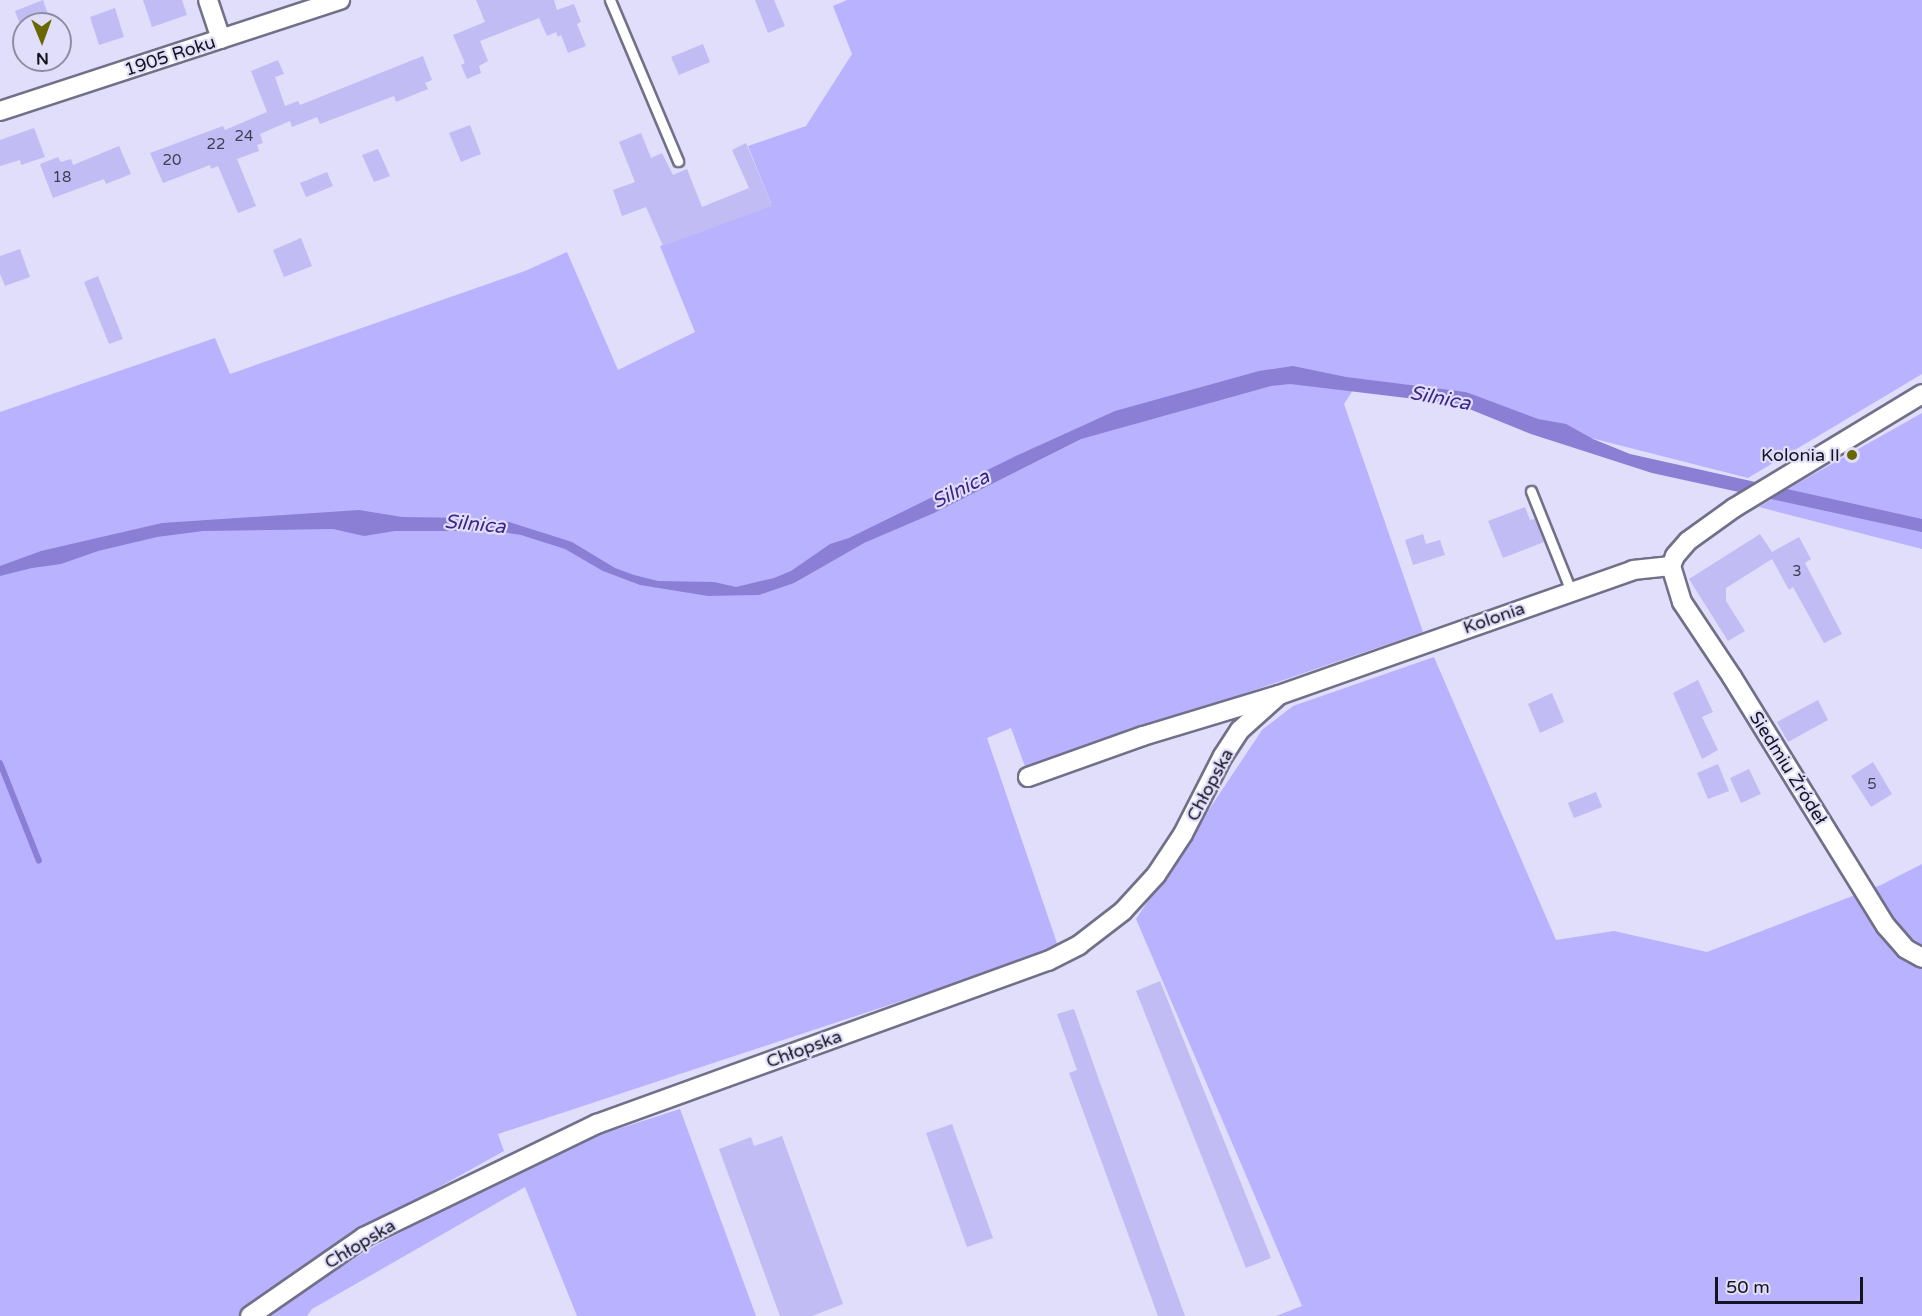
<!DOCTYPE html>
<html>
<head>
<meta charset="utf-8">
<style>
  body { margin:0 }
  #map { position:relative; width:1922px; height:1316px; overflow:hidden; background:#e0defa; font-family:"Varela Round",sans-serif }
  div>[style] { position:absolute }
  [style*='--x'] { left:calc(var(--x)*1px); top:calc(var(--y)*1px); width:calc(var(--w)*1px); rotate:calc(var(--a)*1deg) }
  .green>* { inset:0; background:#b9b2ff }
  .water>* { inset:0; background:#8a7fd4 }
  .stream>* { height:6px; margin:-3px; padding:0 3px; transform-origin:3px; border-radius:3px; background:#8a7fd4 }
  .building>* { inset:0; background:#c1bcf3 }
  .roads { filter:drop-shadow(2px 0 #727089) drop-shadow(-2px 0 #727089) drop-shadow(0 2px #727089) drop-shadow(0 -2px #727089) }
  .service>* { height:9px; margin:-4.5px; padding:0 4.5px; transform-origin:4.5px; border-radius:4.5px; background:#fff }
  .minor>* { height:18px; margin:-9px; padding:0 9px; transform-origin:9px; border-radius:9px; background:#fff }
  .dots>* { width:16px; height:16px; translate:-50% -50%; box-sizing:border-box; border:3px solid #e0defa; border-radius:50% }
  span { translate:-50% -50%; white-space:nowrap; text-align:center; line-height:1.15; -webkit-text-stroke:4.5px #e0defa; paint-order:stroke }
  .number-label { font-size:15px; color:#403e53 }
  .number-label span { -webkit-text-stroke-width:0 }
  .street-label { font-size:18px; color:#15141e }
  .poi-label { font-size:18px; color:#15141e }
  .right { translate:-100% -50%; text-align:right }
  .water-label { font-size:20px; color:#3f2489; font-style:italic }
  .north { position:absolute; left:12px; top:12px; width:60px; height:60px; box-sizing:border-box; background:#e0defa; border:2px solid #8f8da2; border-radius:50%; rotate:179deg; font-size:16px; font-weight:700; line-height:24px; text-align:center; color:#15141e }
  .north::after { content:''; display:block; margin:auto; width:21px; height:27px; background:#696700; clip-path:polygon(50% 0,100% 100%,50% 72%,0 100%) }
  .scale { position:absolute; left:1715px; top:1277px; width:148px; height:27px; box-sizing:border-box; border:3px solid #15141e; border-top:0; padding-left:8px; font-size:18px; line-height:21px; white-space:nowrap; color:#15141e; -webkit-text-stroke:4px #e0defa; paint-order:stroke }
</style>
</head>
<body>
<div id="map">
  <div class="green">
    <i style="clip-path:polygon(847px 0,1922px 0,1922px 374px,1748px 478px,1540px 425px,1466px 392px,1357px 384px,1344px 404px,1423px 632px,1026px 769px,1011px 728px,987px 738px,1059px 949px,498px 1134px,504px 1151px,371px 1225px,240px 1316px,0 1316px,0 412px,215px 338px,230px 374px,525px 271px,567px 252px,618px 370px,695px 332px,660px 246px,771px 203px,748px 146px,806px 126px,852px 54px,833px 6px)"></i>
    <i style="clip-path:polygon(1922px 413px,1922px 549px,1759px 507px,1798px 483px)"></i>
    <i style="clip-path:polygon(1434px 657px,1556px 940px,1614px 931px,1707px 952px,1881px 885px,1922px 864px,1922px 1316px,1276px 1316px,1302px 1306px,1136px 919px,1262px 730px,1293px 706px)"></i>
    <i style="clip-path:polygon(680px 1109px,756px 1316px,577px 1316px,525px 1187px,312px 1309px,307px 1316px,264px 1316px,371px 1248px,562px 1147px)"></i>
  </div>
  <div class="water">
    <i style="clip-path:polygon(1293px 366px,1346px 377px,1466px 392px,1538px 419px,1566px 424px,1593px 439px,1630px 454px,1922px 519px,1922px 532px,1652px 473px,1531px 434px,1457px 404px,1290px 384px,1271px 386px,1081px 439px,934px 513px,864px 543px,794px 583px,759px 595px,708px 596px,640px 585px,603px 571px,565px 549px,521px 535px,496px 531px,395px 531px,364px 536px,333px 529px,203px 531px,157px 537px,98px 551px,61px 564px,32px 568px,0 576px,0 566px,41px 551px,162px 523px,359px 510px,402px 517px,472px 518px,509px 522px,572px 542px,615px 568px,634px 575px,658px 581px,714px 582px,736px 587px,774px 578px,791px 571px,830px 544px,849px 538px,1018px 455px,1115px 411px,1259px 371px)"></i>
  </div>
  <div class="stream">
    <i style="--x:0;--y:763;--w:105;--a:68.3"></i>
  </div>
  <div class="building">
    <i style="clip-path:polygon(43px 0,50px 20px,40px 24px,20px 24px,15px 11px)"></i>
    <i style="clip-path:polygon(143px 0,182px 0,187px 15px,152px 27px)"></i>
    <i style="clip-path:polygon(476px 0,554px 0,557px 10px,574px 4px,581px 22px,577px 24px,586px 46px,568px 53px,561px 35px,558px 37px,556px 32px,547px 36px,539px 18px,480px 41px,488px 61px,479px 66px,481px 73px,467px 79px,461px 65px,465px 63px,453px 35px,485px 22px)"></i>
    <i style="clip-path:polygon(755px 0,774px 0,785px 26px,768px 33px)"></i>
    <i style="clip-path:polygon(115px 8px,124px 37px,99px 45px,90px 17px)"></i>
    <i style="clip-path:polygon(703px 44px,710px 62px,679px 75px,671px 57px)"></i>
    <i style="clip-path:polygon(423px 56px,432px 80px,425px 83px,428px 89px,396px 102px,394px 96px,320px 124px,317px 117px,292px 127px,290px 121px,260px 134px,263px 143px,257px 145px,259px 151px,237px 159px,256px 206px,238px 213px,218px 166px,211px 169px,210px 165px,163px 183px,150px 153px,223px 126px,225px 130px,267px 112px,251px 71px,278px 60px,284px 74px,275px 77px,285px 106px,298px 101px,300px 105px)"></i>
    <i style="clip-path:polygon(470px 125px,481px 154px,461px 162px,449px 133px)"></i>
    <i style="clip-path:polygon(34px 128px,45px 157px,21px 165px,20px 160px,0 166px,0 140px)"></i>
    <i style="clip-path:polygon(641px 133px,651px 158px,662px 153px,673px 175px,687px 169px,702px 207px,749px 188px,732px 150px,746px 143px,772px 206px,663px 246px,646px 207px,622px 216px,613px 190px,635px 182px,619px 142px)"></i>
    <i style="clip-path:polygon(119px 146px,131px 174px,106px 184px,104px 179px,53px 198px,40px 164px,58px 157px,61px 162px,71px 159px,73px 165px)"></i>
    <i style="clip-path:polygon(378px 149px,390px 176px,374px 182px,362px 155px)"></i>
    <i style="clip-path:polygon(327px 172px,333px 186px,306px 197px,300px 183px)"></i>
    <i style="clip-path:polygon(301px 238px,312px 266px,284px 277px,273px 250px)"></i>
    <i style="clip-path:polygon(20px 249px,30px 277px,5px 286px,0 274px,0 256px)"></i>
    <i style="clip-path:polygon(98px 276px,123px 339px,109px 344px,84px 282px)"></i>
    <i style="clip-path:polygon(1525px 507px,1530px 520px,1535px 519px,1544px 542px,1503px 558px,1488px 521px)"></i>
    <i style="clip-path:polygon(1423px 534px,1426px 544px,1440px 540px,1445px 555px,1413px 565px,1405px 540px)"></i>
    <i style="clip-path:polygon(1760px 534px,1772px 552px,1799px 537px,1811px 559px,1805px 563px,1842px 634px,1824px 643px,1793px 587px,1789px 590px,1772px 559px,1726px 588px,1726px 601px,1745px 631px,1728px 641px,1689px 579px)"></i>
    <i style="clip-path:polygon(1698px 680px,1713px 712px,1702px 717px,1718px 750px,1702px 759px,1673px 693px)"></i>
    <i style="clip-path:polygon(1552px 693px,1564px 722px,1540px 733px,1528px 704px)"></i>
    <i style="clip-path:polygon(1818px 700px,1828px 720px,1788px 742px,1777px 722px)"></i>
    <i style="clip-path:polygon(1873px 762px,1892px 794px,1871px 807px,1851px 776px)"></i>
    <i style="clip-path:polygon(1718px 764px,1729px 791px,1708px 799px,1697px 773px)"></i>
    <i style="clip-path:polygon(1749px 769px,1761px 794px,1741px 803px,1730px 778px)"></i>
    <i style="clip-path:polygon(1596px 792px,1602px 807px,1574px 818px,1568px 803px)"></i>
    <i style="clip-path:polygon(1160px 981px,1271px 1258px,1246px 1268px,1136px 991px)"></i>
    <i style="clip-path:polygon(1074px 1009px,1099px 1080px,1185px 1316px,1158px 1316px,1075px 1089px,1069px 1073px,1077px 1070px,1057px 1014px)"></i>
    <i style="clip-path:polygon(952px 1124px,993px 1238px,967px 1247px,926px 1133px)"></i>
    <i style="clip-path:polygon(782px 1136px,843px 1304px,812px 1316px,780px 1316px,719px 1149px,751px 1137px,754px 1146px)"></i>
  </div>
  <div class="roads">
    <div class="service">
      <i style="--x:610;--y:0;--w:175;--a:67.1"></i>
      <i style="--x:1531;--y:491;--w:108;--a:68.2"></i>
    </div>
    <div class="minor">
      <i style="--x:208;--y:0;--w:41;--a:71.6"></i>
      <i style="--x:0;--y:111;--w:358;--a:-18.1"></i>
      <i style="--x:1671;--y:566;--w:38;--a:73"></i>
      <i style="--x:1682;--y:602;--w:90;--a:56.3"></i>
      <i style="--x:1732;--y:677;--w:293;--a:58.3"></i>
      <i style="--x:1886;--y:926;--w:30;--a:49"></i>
      <i style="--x:1906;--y:949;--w:18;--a:29"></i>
      <i style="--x:1671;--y:566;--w:11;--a:-68"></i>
      <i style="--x:1675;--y:556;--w:20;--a:-49"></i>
      <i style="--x:1688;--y:541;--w:57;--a:-35.7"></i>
      <i style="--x:1734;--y:508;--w:220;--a:-31.2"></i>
      <i style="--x:1028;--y:777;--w:122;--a:-19.6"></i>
      <i style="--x:1143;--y:736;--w:142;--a:-16.8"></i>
      <i style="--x:1279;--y:695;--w:375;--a:-19.4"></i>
      <i style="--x:1633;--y:570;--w:38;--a:-6"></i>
      <i style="--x:250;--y:1316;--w:139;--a:-34.7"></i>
      <i style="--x:364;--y:1237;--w:259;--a:-25.9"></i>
      <i style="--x:597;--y:1124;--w:480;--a:-19.9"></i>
      <i style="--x:1048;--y:961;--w:35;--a:-27"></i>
      <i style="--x:1079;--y:945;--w:56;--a:-37.7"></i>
      <i style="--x:1123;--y:911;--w:49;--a:-47.5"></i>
      <i style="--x:1156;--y:875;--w:49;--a:-56.6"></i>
      <i style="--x:1183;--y:834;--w:88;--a:-62.9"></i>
      <i style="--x:1223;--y:756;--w:31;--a:-57"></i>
      <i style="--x:1240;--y:730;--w:52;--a:-41.9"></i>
    </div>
  </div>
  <div class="dots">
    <i style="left:1852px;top:455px;background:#696700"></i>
  </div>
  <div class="number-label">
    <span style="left:244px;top:137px">24</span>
    <span style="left:216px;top:145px">22</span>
    <span style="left:172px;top:161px">20</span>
    <span style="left:62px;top:178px">18</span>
    <span style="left:1797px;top:572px">3</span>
    <span style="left:1872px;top:785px">5</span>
  </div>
  <div class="street-label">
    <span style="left:170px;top:56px;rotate:-18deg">1905 Roku</span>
    <span style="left:1494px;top:618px;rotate:-19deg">Kolonia</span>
    <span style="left:1788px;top:768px;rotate:58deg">Siedmiu Źródeł</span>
    <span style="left:1210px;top:785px;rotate:-62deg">Chłopska</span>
    <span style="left:804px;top:1049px;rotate:-20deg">Chłopska</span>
    <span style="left:360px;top:1244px;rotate:-31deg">Chłopska</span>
  </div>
  <div class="poi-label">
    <span class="right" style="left:1840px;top:455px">Kolonia II</span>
  </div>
  <div class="water-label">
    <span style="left:1440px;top:399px;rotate:11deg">Silnica</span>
    <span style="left:961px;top:490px;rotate:-27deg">Silnica</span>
    <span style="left:475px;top:525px;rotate:5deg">Silnica</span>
  </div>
  <div class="north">N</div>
  <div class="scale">50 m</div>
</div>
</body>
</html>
